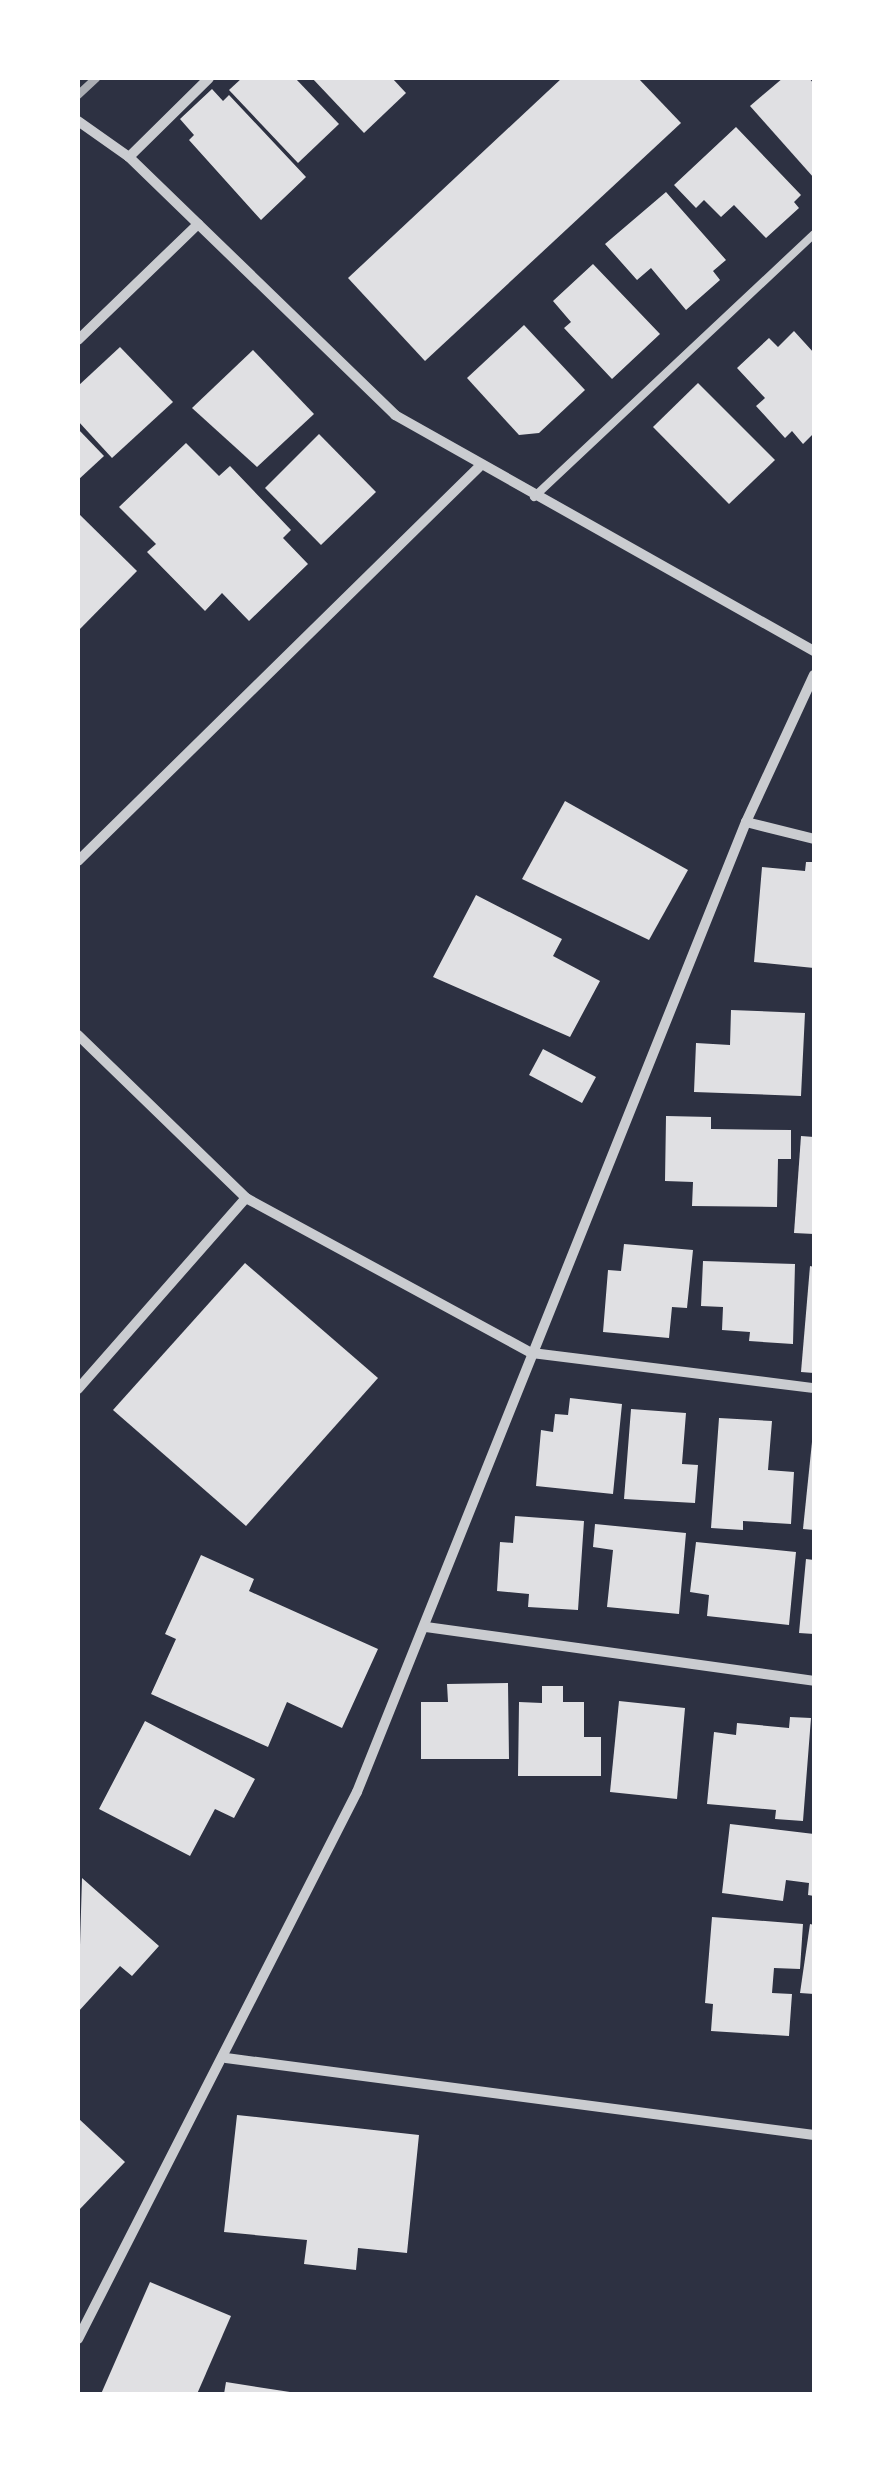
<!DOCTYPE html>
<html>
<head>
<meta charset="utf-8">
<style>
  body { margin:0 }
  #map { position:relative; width:892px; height:2472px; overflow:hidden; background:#2d3142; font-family:Rubik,sans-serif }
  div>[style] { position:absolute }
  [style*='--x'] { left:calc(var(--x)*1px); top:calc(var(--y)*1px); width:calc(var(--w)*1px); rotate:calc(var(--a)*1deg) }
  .building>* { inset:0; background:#e0e0e3 }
  .service>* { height:8px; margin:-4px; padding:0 4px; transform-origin:4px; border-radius:4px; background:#caccd0 }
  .minor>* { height:10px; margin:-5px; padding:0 5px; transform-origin:5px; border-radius:5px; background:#caccd0 }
  .rail>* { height:8px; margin:-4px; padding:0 4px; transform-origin:4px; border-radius:4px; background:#abadb3 }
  span { translate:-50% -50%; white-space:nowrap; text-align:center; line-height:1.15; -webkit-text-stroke:8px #fff; paint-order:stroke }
  .frame { position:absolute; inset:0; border:80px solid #fff; pointer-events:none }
</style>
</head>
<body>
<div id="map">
  <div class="building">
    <i style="clip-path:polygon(242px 78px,295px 78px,339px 124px,298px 163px,229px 90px)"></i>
    <i style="clip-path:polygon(312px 78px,392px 78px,406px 93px,364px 133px)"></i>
    <i style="clip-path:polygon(562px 78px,638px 78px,681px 123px,425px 361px,348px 278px)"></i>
    <i style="clip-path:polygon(783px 78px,809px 78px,814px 84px,814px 178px,750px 106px)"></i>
    <i style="clip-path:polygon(212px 89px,223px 101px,229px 95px,306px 177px,261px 220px,189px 140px,194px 135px,180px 119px)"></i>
    <i style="clip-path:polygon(736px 127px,801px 195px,794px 202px,799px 208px,766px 238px,734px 205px,721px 217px,704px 200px,696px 208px,674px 185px)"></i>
    <i style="clip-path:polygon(666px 192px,726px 260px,713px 271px,720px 280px,686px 310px,651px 268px,637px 280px,605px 244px)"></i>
    <i style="clip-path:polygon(593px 264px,660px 334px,612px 379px,564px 328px,571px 322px,553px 301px)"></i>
    <i style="clip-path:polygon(524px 325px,585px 390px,539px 433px,519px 435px,467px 378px)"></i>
    <i style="clip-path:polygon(794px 331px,814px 353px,814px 433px,803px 444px,792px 431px,785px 438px,756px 406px,765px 398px,737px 368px,769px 338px,778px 347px)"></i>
    <i style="clip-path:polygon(120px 347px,173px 402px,112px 458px,78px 421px,78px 386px)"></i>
    <i style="clip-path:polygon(253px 350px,314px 414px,257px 467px,192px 408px)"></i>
    <i style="clip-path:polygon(698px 383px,775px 460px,729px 504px,653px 427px)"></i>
    <i style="clip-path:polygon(78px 429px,104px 456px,78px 480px)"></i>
    <i style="clip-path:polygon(319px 434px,376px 492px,321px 545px,265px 488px)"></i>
    <i style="clip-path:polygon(186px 443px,219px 476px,230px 466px,291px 530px,283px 538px,308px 564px,249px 621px,222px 593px,205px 611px,147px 552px,156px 544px,119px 507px)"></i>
    <i style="clip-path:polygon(78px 513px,137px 571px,78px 631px)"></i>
    <i style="clip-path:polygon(565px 801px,688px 870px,649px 940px,522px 879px)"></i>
    <i style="clip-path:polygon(806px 862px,814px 862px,814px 968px,754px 962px,762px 867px,805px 871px)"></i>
    <i style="clip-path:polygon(476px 895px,562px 939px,553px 956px,600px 981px,570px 1037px,433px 977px)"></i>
    <i style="clip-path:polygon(731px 1010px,805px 1013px,801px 1096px,694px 1092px,696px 1043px,730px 1045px)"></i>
    <i style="clip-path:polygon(543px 1049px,596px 1077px,582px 1103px,529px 1075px)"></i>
    <i style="clip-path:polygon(666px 1116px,711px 1117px,711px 1129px,791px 1130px,791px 1159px,778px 1159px,777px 1207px,692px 1206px,693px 1182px,665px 1181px)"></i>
    <i style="clip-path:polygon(801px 1136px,814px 1137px,814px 1234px,794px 1233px)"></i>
    <i style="clip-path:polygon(624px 1244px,693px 1250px,687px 1308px,672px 1307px,669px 1338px,603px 1332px,608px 1270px,621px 1271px)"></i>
    <i style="clip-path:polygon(703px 1261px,795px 1264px,793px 1344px,749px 1341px,750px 1332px,722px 1330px,723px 1307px,701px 1306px)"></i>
    <i style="clip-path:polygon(245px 1263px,378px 1378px,246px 1526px,113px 1410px)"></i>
    <i style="clip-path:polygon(810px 1266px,814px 1267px,814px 1373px,801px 1372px)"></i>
    <i style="clip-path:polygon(570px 1398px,622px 1404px,613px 1494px,536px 1486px,541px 1430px,553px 1432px,555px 1414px,568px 1415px)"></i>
    <i style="clip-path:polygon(631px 1409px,686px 1413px,682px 1464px,698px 1465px,695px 1503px,624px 1499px)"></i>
    <i style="clip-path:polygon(719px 1418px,772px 1421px,768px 1470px,794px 1472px,791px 1524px,743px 1521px,743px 1530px,711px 1528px)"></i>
    <i style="clip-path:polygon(812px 1442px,814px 1443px,814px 1530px,803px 1529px)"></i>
    <i style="clip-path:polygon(515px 1516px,584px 1521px,578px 1610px,528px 1607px,529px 1594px,497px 1591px,500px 1542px,513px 1543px)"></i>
    <i style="clip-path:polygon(595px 1524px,686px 1533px,679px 1614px,607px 1607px,613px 1550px,593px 1547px)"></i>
    <i style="clip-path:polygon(696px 1542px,796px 1552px,789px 1625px,707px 1616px,709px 1595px,690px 1592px)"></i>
    <i style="clip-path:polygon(201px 1555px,254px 1579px,249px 1591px,378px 1649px,342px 1728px,287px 1702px,268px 1747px,151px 1694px,176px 1639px,165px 1634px)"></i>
    <i style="clip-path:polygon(806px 1559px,814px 1560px,814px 1634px,799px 1633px)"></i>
    <i style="clip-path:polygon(508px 1683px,509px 1759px,421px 1759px,421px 1702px,448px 1702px,447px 1684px)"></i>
    <i style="clip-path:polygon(542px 1686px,563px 1686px,563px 1702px,584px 1702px,584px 1737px,601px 1737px,601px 1776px,518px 1776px,519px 1702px,542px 1703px)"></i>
    <i style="clip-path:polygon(619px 1701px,685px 1708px,677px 1799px,610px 1792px)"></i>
    <i style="clip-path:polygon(790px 1717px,811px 1718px,803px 1821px,775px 1819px,776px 1810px,707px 1804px,714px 1732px,736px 1735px,737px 1723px,789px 1728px)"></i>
    <i style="clip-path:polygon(145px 1721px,255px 1779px,234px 1818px,215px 1809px,190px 1856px,99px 1809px)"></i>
    <i style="clip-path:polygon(730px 1824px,814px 1834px,814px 1896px,808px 1895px,809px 1883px,786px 1880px,783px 1901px,722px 1893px)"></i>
    <i style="clip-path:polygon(82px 1878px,159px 1946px,132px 1976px,120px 1966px,78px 2012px)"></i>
    <i style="clip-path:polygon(712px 1917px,803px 1924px,800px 1969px,774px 1968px,772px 1993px,792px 1994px,789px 2036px,711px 2031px,713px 2004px,705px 2003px)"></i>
    <i style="clip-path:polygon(810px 1924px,814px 1925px,814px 1994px,800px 1993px)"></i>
    <i style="clip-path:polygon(237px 2115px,419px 2135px,407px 2253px,358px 2248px,356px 2270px,304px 2264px,307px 2240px,224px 2232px)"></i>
    <i style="clip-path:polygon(78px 2118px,125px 2162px,78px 2211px)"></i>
    <i style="clip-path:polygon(150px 2282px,231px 2316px,197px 2394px,101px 2394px)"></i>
    <i style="clip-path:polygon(226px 2382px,290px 2392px,290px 2394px,224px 2394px)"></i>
  </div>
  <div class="service">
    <i style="--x:534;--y:497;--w:384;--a:-43.2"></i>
  </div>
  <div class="minor">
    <i style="--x:78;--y:121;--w:62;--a:35.2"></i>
    <i style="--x:129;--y:157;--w:371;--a:44.1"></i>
    <i style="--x:395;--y:415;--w:481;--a:29.4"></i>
    <i style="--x:129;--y:157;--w:112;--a:-44.6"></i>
    <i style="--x:78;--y:340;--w:167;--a:-44"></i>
    <i style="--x:746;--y:822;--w:70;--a:14"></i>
    <i style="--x:78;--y:861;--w:562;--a:-44.5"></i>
    <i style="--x:78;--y:1035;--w:234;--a:44.1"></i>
    <i style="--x:246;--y:1198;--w:325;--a:28.5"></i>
    <i style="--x:532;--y:1353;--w:284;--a:7.1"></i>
    <i style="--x:78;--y:1389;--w:254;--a:-48.7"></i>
    <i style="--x:426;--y:1627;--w:392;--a:7.9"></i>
    <i style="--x:226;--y:2058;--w:593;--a:7.46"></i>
    <i style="--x:78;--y:2339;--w:614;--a:-62.98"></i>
    <i style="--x:357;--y:1792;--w:1045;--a:-68.15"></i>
    <i style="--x:746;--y:822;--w:162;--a:-65.2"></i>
  </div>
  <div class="rail">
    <i style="--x:78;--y:95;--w:25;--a:-43"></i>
  </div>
  <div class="frame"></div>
</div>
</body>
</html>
